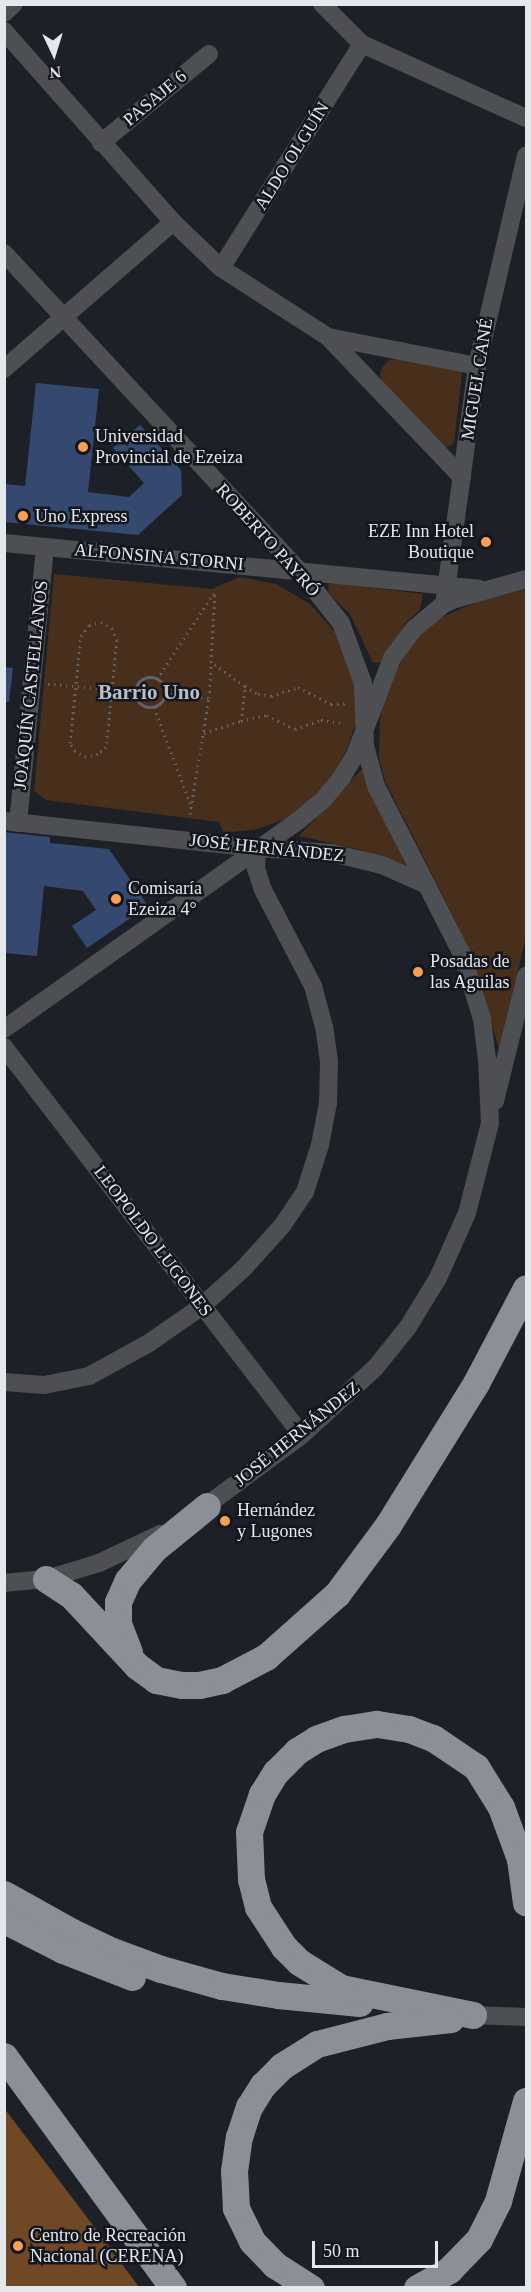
<!DOCTYPE html>
<html>
<head>
<meta charset="utf-8">
<style>
  body { margin:0 }
  #map { position:relative; width:531px; height:2292px; overflow:hidden; background:#1d2027; font-family:"Times New Roman",serif }
  div>[style] { position:absolute }
  [style*='--x'] { left:calc(var(--x)*1px); top:calc(var(--y)*1px); width:calc(var(--w)*1px); rotate:calc(var(--a)*1deg) }
  .green>* { inset:0; background:#472f1c }
  .forest>* { inset:0; background:#704826 }
  .building>* { inset:0; background:#344870 }
  .path>* { height:3px; margin-top:-1.5px; transform-origin:0; background:repeating-linear-gradient(90deg,#5f6268 0 1.5px,transparent 0 6px) }
  .path>.ring { margin:-1.5px; padding:0; box-sizing:content-box; background:none; border:3px solid #5f6268; border-radius:50% }
  .minor>* { height:18px; margin:-9px; padding:0 9px; transform-origin:9px; border-radius:9px; background:#4d4f52 }
  .highway>* { height:27px; margin:-13.5px; padding:0 13.5px; transform-origin:13.5px; border-radius:13.5px; background:#8b9098 }
  .dots>* { width:16px; height:16px; translate:-50% -50%; box-sizing:border-box; border:3px solid #13171d; border-radius:50% }
  span { translate:-50% -50%; white-space:nowrap; text-align:center; line-height:1.15; -webkit-text-stroke:5px #13171d; paint-order:stroke }
  .street-label { font-size:18px; color:#e4e7ec }
  .poi-label { font-size:18px; color:#e4e7ec }
  .left { translate:0 -50%; text-align:left }
  .right { translate:-100% -50%; text-align:right }
  .quarter-label { font-size:21px; color:#babec7; font-weight:700 }
  .frame { position:absolute; inset:0; border:6px solid #e4e7ec; pointer-events:none }
  .north { position:absolute; left:24px; top:24px; width:60px; height:60px; -webkit-text-stroke:4px #13171d; paint-order:stroke; rotate:176deg; font-size:16px; font-weight:700; line-height:24px; text-align:center; color:#e4e7ec }
  .north::after { content:''; display:block; margin:auto; width:21px; height:27px; background:#e4e7ec; clip-path:polygon(50% 0,100% 100%,50% 72%,0 100%) }
  .scale { position:absolute; left:312px; top:2241px; width:126px; height:27px; box-sizing:border-box; border:3px solid #e4e7ec; border-top:0; padding-left:8px; font-size:18px; line-height:21px; white-space:nowrap; color:#e4e7ec; -webkit-text-stroke:4px #13171d; paint-order:stroke }
</style>
</head>
<body>
<div id="map">
  <div class="green">
    <i style="clip-path:polygon(399px 359px,460px 368px,462px 374px,454px 442px,451px 446px,445px 447px,384px 384px,380px 376px,382px 368px,389px 360px)"></i>
    <i style="clip-path:polygon(54px 574px,212px 589px,240px 577px,276px 584px,310px 604px,334px 631px,355px 681px,358px 717px,347px 749px,332px 780px,291px 817px,258px 829px,224px 833px,219px 822px,46px 800px,34px 791px)"></i>
    <i style="clip-path:polygon(333px 583px,423px 594px,420px 610px,406px 622px,387px 656px,379px 663px,373px 663px,350px 614px,329px 594px,328px 585px)"></i>
    <i style="clip-path:polygon(526px 589px,526px 937px,499px 1049px,471px 952px,385px 781px,379px 758px,380px 718px,388px 687px,410px 644px,440px 618px,481px 600px)"></i>
    <i style="clip-path:polygon(363px 768px,407px 868px,358px 849px,299px 836px)"></i>
  </div>
  <div class="forest">
    <i style="clip-path:polygon(4px 2108px,108px 2245px,139px 2287px,5px 2287px)"></i>
  </div>
  <div class="building">
    <i style="clip-path:polygon(36px 383px,99px 389px,88px 492px,129px 497px,144px 483px,113px 448px,140px 425px,181px 470px,182px 495px,138px 535px,4px 522px,4px 484px,25px 486px)"></i>
    <i style="clip-path:polygon(4px 667px,13px 668px,9px 702px,4px 702px)"></i>
    <i style="clip-path:polygon(4px 832px,50px 837px,50px 843px,109px 849px,148px 906px,87px 948px,72px 926px,96px 910px,83px 891px,44px 886px,37px 956px,4px 953px)"></i>
  </div>
  <div class="path">
    <i style="--x:101;--y:622;--w:13;--a:29"></i>
    <i style="--x:112;--y:628;--w:13;--a:67"></i>
    <i style="--x:117;--y:640;--w:108;--a:95.9"></i>
    <i style="--x:106;--y:747;--w:11;--a:139"></i>
    <i style="--x:98;--y:754;--w:12;--a:166"></i>
    <i style="--x:86;--y:757;--w:13;--a:-151"></i>
    <i style="--x:75;--y:751;--w:9;--a:-122"></i>
    <i style="--x:70;--y:743;--w:108;--a:-84.1"></i>
    <i style="--x:81;--y:636;--w:14;--a:-54"></i>
    <i style="--x:89;--y:625;--w:12;--a:-14"></i>
    <i class="ring" style="left:135px;top:677px;width:27px;height:27px"></i>
    <i style="--x:157;--y:679;--w:103;--a:-56.5"></i>
    <i style="--x:48;--y:684;--w:86;--a:4.7"></i>
    <i style="--x:245;--y:686;--w:15;--a:32"></i>
    <i style="--x:258;--y:694;--w:13;--a:9"></i>
    <i style="--x:271;--y:696;--w:28;--a:-18"></i>
    <i style="--x:298;--y:687;--w:37;--a:27"></i>
    <i style="--x:331;--y:704;--w:17;--a:-3"></i>
    <i style="--x:165;--y:694;--w:44;--a:5.2"></i>
    <i style="--x:154;--y:707;--w:103;--a:69.4"></i>
    <i style="--x:241;--y:721;--w:27;--a:-13"></i>
    <i style="--x:267;--y:715;--w:31;--a:27"></i>
    <i style="--x:295;--y:729;--w:28;--a:-19"></i>
    <i style="--x:321;--y:720;--w:21;--a:8"></i>
    <i style="--x:204;--y:733;--w:39;--a:-18"></i>
    <i style="--x:241;--y:721;--w:35;--a:-83"></i>
    <i style="--x:245;--y:686;--w:42;--a:-144.8"></i>
    <i style="--x:190;--y:814;--w:118;--a:-80.7"></i>
    <i style="--x:209;--y:698;--w:107;--a:-86.8"></i>
  </div>
  <div class="minor">
    <i style="--x:322;--y:4;--w:57;--a:45"></i>
    <i style="--x:362;--y:44;--w:180;--a:24.3"></i>
    <i style="--x:4;--y:13;--w:13;--a:-42"></i>
    <i style="--x:4;--y:31;--w:255;--a:48.5"></i>
    <i style="--x:173;--y:222;--w:66;--a:43.8"></i>
    <i style="--x:221;--y:268;--w:127;--a:32.8"></i>
    <i style="--x:328;--y:337;--w:194;--a:46.3"></i>
    <i style="--x:101;--y:143;--w:140;--a:-39.5"></i>
    <i style="--x:4;--y:253;--w:433;--a:47.1"></i>
    <i style="--x:299;--y:570;--w:68;--a:51.6"></i>
    <i style="--x:341;--y:623;--w:64;--a:69.9"></i>
    <i style="--x:363;--y:683;--w:63;--a:88.2"></i>
    <i style="--x:365;--y:746;--w:41;--a:74.6"></i>
    <i style="--x:376;--y:786;--w:189;--a:62.9"></i>
    <i style="--x:462;--y:954;--w:68;--a:72.9"></i>
    <i style="--x:482;--y:1019;--w:39;--a:83"></i>
    <i style="--x:487;--y:1058;--w:65;--a:87.4"></i>
    <i style="--x:490;--y:1123;--w:93;--a:104.3"></i>
    <i style="--x:467;--y:1213;--w:71;--a:114"></i>
    <i style="--x:438;--y:1278;--w:57;--a:121.5"></i>
    <i style="--x:408;--y:1327;--w:53;--a:128.8"></i>
    <i style="--x:375;--y:1368;--w:99;--a:137.5"></i>
    <i style="--x:302;--y:1435;--w:128;--a:143.6"></i>
    <i style="--x:221;--y:268;--w:265;--a:-57.8"></i>
    <i style="--x:328;--y:337;--w:152;--a:11"></i>
    <i style="--x:4;--y:369;--w:224;--a:-41"></i>
    <i style="--x:4;--y:543;--w:477;--a:5.5"></i>
    <i style="--x:445;--y:597;--w:233;--a:-82.1"></i>
    <i style="--x:477;--y:366;--w:216;--a:-76.9"></i>
    <i style="--x:4;--y:821;--w:254;--a:6.1"></i>
    <i style="--x:257;--y:848;--w:75;--a:3.8"></i>
    <i style="--x:332;--y:853;--w:51;--a:13.5"></i>
    <i style="--x:382;--y:865;--w:49;--a:24"></i>
    <i style="--x:18;--y:823;--w:277;--a:-84.4"></i>
    <i style="--x:4;--y:1029;--w:362;--a:-35.3"></i>
    <i style="--x:299;--y:820;--w:31;--a:-40"></i>
    <i style="--x:323;--y:800;--w:30;--a:-50"></i>
    <i style="--x:342;--y:777;--w:26;--a:-59"></i>
    <i style="--x:355;--y:755;--w:104;--a:-69.1"></i>
    <i style="--x:392;--y:658;--w:38;--a:-53"></i>
    <i style="--x:415;--y:628;--w:38;--a:-40"></i>
    <i style="--x:444;--y:604;--w:12;--a:-24"></i>
    <i style="--x:455;--y:599;--w:74;--a:-15.7"></i>
    <i style="--x:4;--y:1047;--w:489;--a:52.5"></i>
    <i style="--x:495;--y:1101;--w:129;--a:-76.1"></i>
    <i style="--x:4;--y:1382;--w:40;--a:4.3"></i>
    <i style="--x:44;--y:1385;--w:46;--a:-11.3"></i>
    <i style="--x:89;--y:1376;--w:68;--a:-28.8"></i>
    <i style="--x:149;--y:1343;--w:65;--a:-34.9"></i>
    <i style="--x:202;--y:1306;--w:55;--a:-42.1"></i>
    <i style="--x:243;--y:1269;--w:58;--a:-47.8"></i>
    <i style="--x:282;--y:1226;--w:41;--a:-55.9"></i>
    <i style="--x:305;--y:1192;--w:49;--a:-72.3"></i>
    <i style="--x:320;--y:1145;--w:43;--a:-79.2"></i>
    <i style="--x:328;--y:1103;--w:42;--a:-88.6"></i>
    <i style="--x:329;--y:1061;--w:34;--a:-98"></i>
    <i style="--x:324;--y:1027;--w:42;--a:-105"></i>
    <i style="--x:313;--y:986;--w:108;--a:-117.5"></i>
    <i style="--x:263;--y:890;--w:23;--a:-108"></i>
    <i style="--x:256;--y:868;--w:20;--a:-87"></i>
    <i style="--x:4;--y:1583;--w:42;--a:-5.4"></i>
    <i style="--x:46;--y:1579;--w:55;--a:-16.8"></i>
    <i style="--x:99;--y:1563;--w:68;--a:-25.4"></i>
    <i style="--x:473;--y:2015;--w:53;--a:2.2"></i>
  </div>
  <div class="highway">
    <i style="--x:46;--y:1579;--w:30;--a:33"></i>
    <i style="--x:71;--y:1595;--w:97;--a:47.1"></i>
    <i style="--x:137;--y:1666;--w:24;--a:36"></i>
    <i style="--x:156;--y:1680;--w:26;--a:11"></i>
    <i style="--x:182;--y:1685;--w:17;--a:0"></i>
    <i style="--x:199;--y:1685;--w:24;--a:-12"></i>
    <i style="--x:222;--y:1680;--w:50;--a:-27.6"></i>
    <i style="--x:266;--y:1657;--w:95;--a:-41.6"></i>
    <i style="--x:337;--y:1594;--w:86;--a:-53.5"></i>
    <i style="--x:388;--y:1525;--w:167;--a:-58.2"></i>
    <i style="--x:476;--y:1383;--w:107;--a:-62.2"></i>
    <i style="--x:129;--y:1652;--w:31;--a:-111"></i>
    <i style="--x:118;--y:1623;--w:21;--a:-90"></i>
    <i style="--x:118;--y:1602;--w:24;--a:-66"></i>
    <i style="--x:128;--y:1580;--w:40;--a:-50"></i>
    <i style="--x:154;--y:1549;--w:68;--a:-39.1"></i>
    <i style="--x:4;--y:1894;--w:78;--a:29.2"></i>
    <i style="--x:72;--y:1932;--w:44;--a:25.4"></i>
    <i style="--x:112;--y:1951;--w:52;--a:20.2"></i>
    <i style="--x:161;--y:1969;--w:63;--a:15.6"></i>
    <i style="--x:222;--y:1986;--w:57;--a:9.1"></i>
    <i style="--x:278;--y:1995;--w:82;--a:5.6"></i>
    <i style="--x:4;--y:1920;--w:66;--a:27"></i>
    <i style="--x:63;--y:1950;--w:74;--a:21.4"></i>
    <i style="--x:473;--y:2015;--w:135;--a:-168.4"></i>
    <i style="--x:341;--y:1988;--w:49;--a:-148.2"></i>
    <i style="--x:299;--y:1962;--w:21;--a:-135"></i>
    <i style="--x:284;--y:1947;--w:48;--a:-123"></i>
    <i style="--x:258;--y:1907;--w:29;--a:-104"></i>
    <i style="--x:251;--y:1879;--w:47;--a:-92.4"></i>
    <i style="--x:249;--y:1832;--w:40;--a:-71.1"></i>
    <i style="--x:262;--y:1794;--w:26;--a:-58"></i>
    <i style="--x:276;--y:1772;--w:30;--a:-45"></i>
    <i style="--x:297;--y:1751;--w:22;--a:-32"></i>
    <i style="--x:316;--y:1739;--w:30;--a:-20"></i>
    <i style="--x:344;--y:1729;--w:33;--a:-9"></i>
    <i style="--x:377;--y:1724;--w:32;--a:9"></i>
    <i style="--x:409;--y:1729;--w:26;--a:21"></i>
    <i style="--x:433;--y:1738;--w:52;--a:34"></i>
    <i style="--x:476;--y:1767;--w:47;--a:58"></i>
    <i style="--x:501;--y:1807;--w:55;--a:69.9"></i>
    <i style="--x:520;--y:1859;--w:44;--a:82.2"></i>
    <i style="--x:4;--y:2056;--w:287;--a:53.9"></i>
    <i style="--x:311;--y:2288;--w:43;--a:-147.4"></i>
    <i style="--x:275;--y:2265;--w:33;--a:-134"></i>
    <i style="--x:252;--y:2241;--w:37;--a:-116"></i>
    <i style="--x:236;--y:2208;--w:37;--a:-93"></i>
    <i style="--x:234;--y:2171;--w:34;--a:-82"></i>
    <i style="--x:239;--y:2137;--w:32;--a:-72"></i>
    <i style="--x:249;--y:2107;--w:26;--a:-58"></i>
    <i style="--x:263;--y:2085;--w:27;--a:-45"></i>
    <i style="--x:282;--y:2066;--w:41;--a:-32.2"></i>
    <i style="--x:317;--y:2044;--w:72;--a:-14.4"></i>
    <i style="--x:387;--y:2026;--w:64;--a:-6.2"></i>
    <i style="--x:417;--y:2288;--w:37;--a:-29"></i>
    <i style="--x:449;--y:2270;--w:43;--a:-45.9"></i>
    <i style="--x:479;--y:2239;--w:42;--a:-63.4"></i>
    <i style="--x:498;--y:2201;--w:104;--a:-74.4"></i>
  </div>
  <div class="dots">
    <i style="left:83px;top:447px;background:#fa9f4f"></i>
    <i style="left:23px;top:516px;background:#fa9f4f"></i>
    <i style="left:486px;top:542px;background:#fa9f4f"></i>
    <i style="left:116px;top:899px;background:#fa9f4f"></i>
    <i style="left:418px;top:972px;background:#fa9f4f"></i>
    <i style="left:225px;top:1521px;background:#fa9f4f"></i>
    <i style="left:18px;top:2246px;background:#fa9f4f"></i>
  </div>
  <div class="street-label">
    <span style="left:155px;top:98px;rotate:-40deg">PASAJE 6</span>
    <span style="left:292px;top:156px;rotate:-58deg">ALDO OLGUÍN</span>
    <span style="left:477px;top:379px;rotate:-81deg">MIGUEL CANÉ</span>
    <span style="left:268px;top:540px;rotate:48deg">ROBERTO PAYRÓ</span>
    <span style="left:159px;top:557px;rotate:5deg">ALFONSINA STORNI</span>
    <span style="left:31px;top:685px;rotate:-84deg">JOAQUÍN CASTELLANOS</span>
    <span style="left:267px;top:848px;rotate:6deg">JOSÉ HERNÁNDEZ</span>
    <span style="left:153px;top:1241px;rotate:53deg">LEOPOLDO LUGONES</span>
    <span style="left:297px;top:1434px;rotate:-39deg">JOSÉ HERNÁNDEZ</span>
  </div>
  <div class="poi-label">
    <span class="left" style="left:95px;top:447px">Universidad<br>Provincial de Ezeiza</span>
    <span class="left" style="left:35px;top:516px">Uno Express</span>
    <span class="right" style="left:474px;top:542px">EZE Inn Hotel<br>Boutique</span>
    <span class="left" style="left:128px;top:899px">Comisaría<br>Ezeiza 4°</span>
    <span class="left" style="left:430px;top:972px">Posadas de<br>las Aguilas</span>
    <span class="left" style="left:237px;top:1521px">Hernández<br>y Lugones</span>
    <span class="left" style="left:30px;top:2246px">Centro de Recreación<br>Nacional (CERENA)</span>
  </div>
  <div class="quarter-label">
    <span style="left:149px;top:692px">Barrio Uno</span>
  </div>
  <div class="frame"></div>
  <div class="north">N</div>
  <div class="scale">50 m</div>
</div>
</body>
</html>
